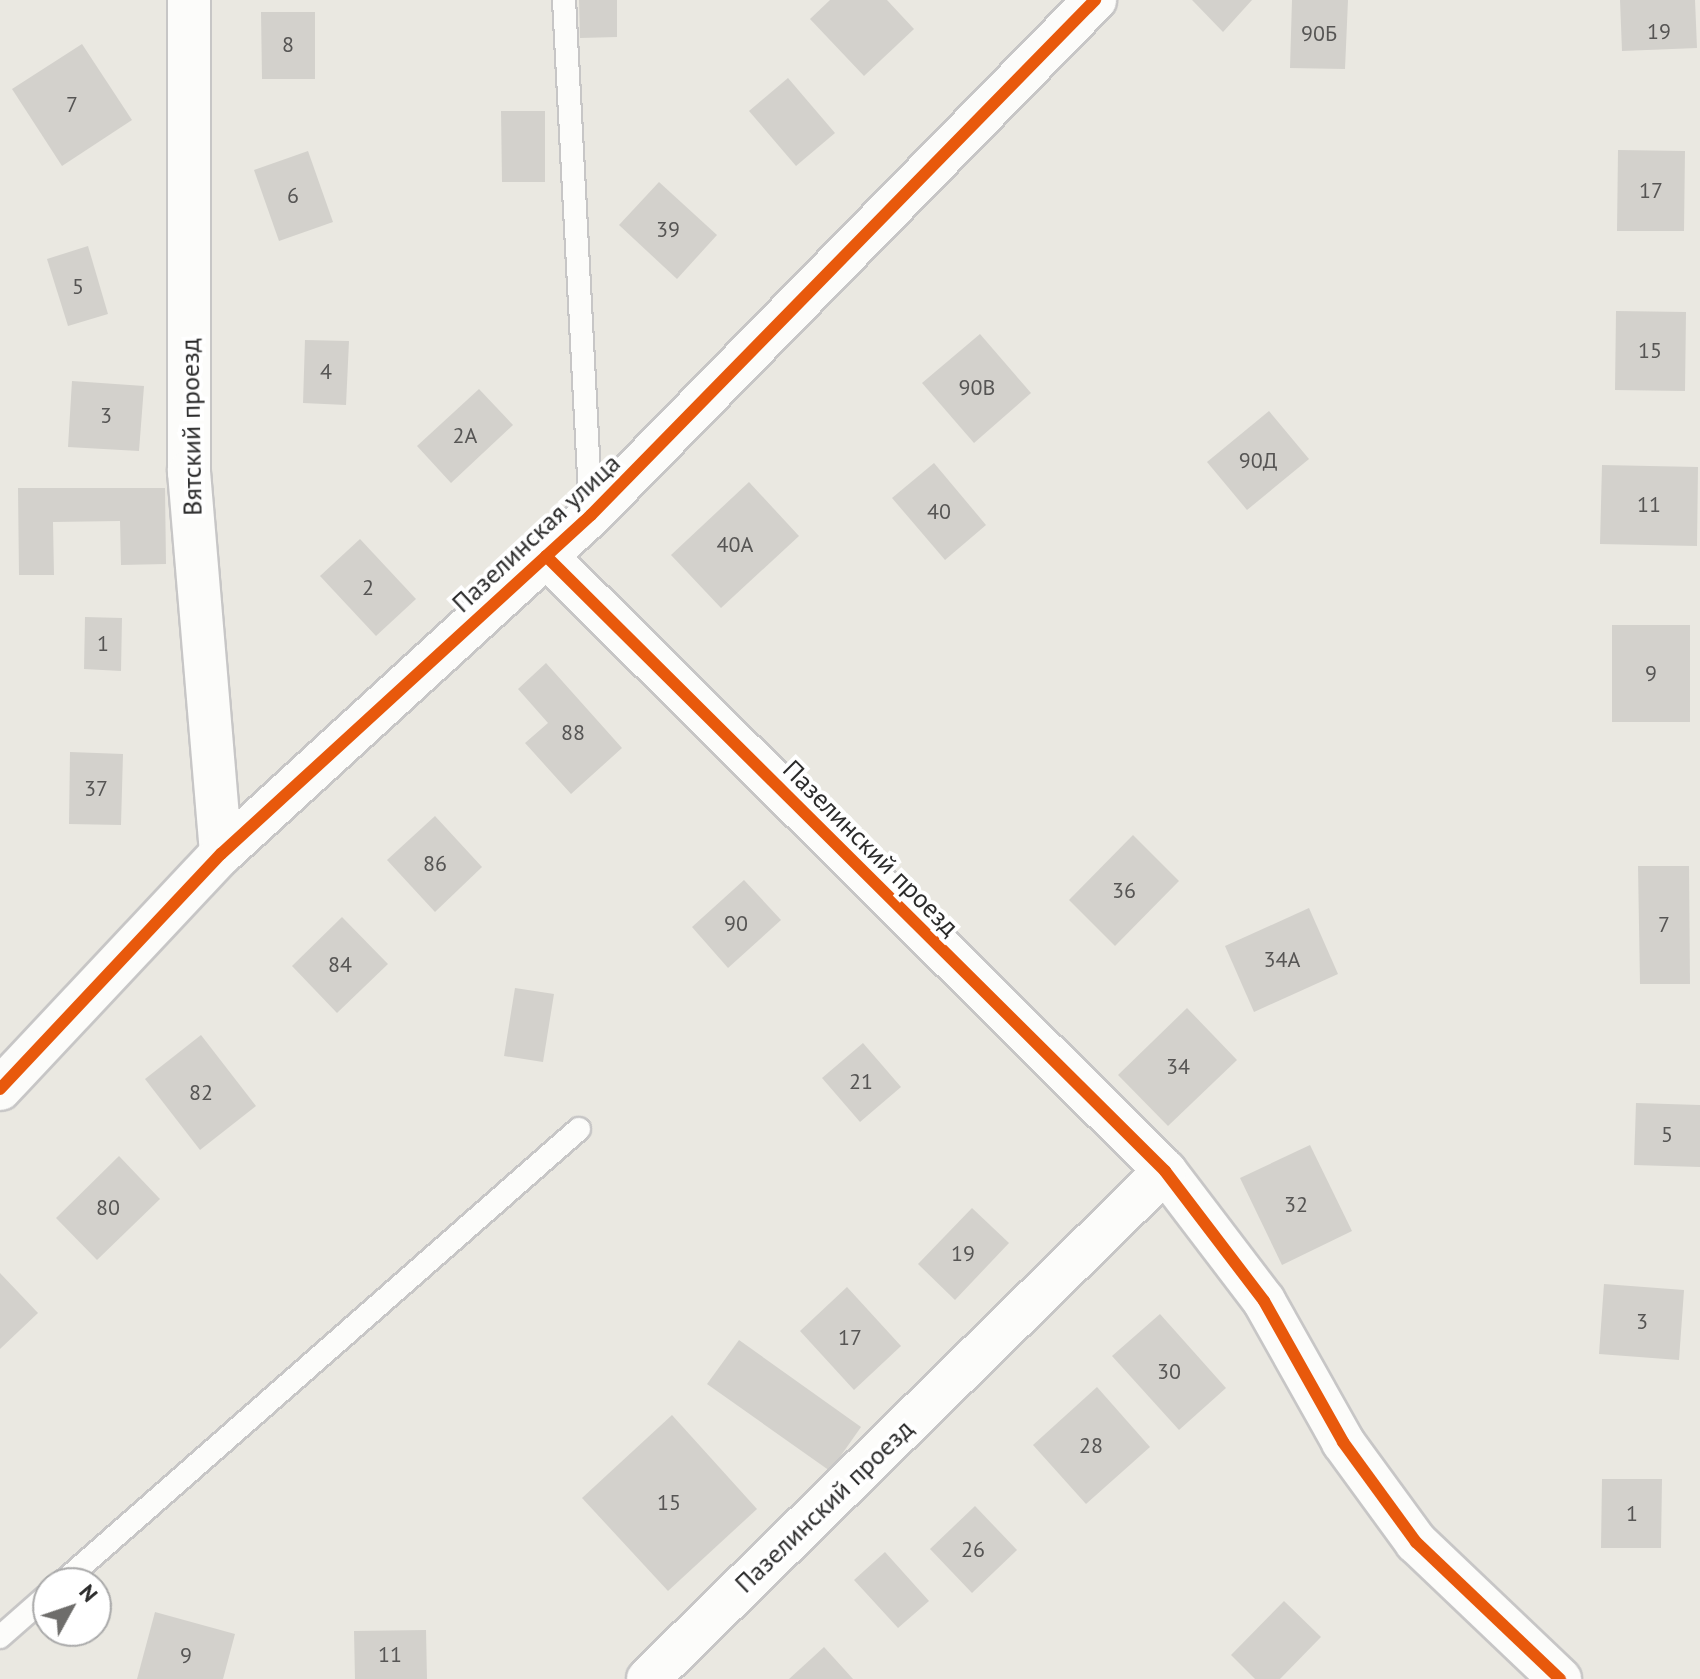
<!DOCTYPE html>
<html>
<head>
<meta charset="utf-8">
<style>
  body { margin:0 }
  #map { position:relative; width:1700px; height:1679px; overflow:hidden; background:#eae8e1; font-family:"PT Sans",sans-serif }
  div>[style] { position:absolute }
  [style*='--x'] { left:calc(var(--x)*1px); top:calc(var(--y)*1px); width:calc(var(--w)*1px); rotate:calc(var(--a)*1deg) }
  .building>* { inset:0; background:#d3d1cc }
  .roads { filter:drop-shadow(2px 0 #c7c6c6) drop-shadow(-2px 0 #c7c6c6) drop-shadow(0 2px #c7c6c6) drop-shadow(0 -2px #c7c6c6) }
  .service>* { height:22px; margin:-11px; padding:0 11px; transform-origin:11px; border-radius:11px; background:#fcfcfa }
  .minor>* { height:42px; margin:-21px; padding:0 21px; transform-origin:21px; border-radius:21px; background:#fcfcfa }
  .cycleway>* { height:12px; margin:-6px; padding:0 6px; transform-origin:6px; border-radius:6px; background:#e8590c }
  span { translate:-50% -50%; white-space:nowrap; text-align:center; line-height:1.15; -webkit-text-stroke:8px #fff; paint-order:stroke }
  .number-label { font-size:22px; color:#565554 }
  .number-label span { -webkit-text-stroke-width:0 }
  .street-label { font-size:26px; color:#2b2b2b }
  .north { position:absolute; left:32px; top:1567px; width:80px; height:80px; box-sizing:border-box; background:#fff; border:2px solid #aaa; border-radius:50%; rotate:50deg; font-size:22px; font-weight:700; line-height:32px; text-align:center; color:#2b2b2b }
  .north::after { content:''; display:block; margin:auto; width:28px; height:36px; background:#6e6d6b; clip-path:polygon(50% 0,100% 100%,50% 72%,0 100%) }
</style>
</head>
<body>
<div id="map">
  <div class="building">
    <i style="clip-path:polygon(579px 0,617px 0,617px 37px,580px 38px)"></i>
    <i style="clip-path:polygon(830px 0,887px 0,914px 29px,864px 76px,810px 19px)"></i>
    <i style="clip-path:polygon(1192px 0,1252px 0,1223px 32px)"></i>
    <i style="clip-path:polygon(1292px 0,1348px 0,1345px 69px,1290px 68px)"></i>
    <i style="clip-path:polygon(1620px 0,1695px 0,1697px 48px,1622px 51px)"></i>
    <i style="clip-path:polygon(261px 12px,315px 12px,315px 79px,262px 79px)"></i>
    <i style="clip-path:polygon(82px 44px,132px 120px,62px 166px,12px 89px)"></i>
    <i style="clip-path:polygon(788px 78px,835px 133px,796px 166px,749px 111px)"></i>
    <i style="clip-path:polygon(501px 111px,545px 111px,545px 182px,502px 182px)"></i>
    <i style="clip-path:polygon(1618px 150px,1685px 151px,1684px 231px,1617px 231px)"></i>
    <i style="clip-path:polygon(308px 151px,333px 222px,279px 241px,254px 170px)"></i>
    <i style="clip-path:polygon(659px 182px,717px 235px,677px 279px,619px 225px)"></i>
    <i style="clip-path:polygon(88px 246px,108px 314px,68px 326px,47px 259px)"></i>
    <i style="clip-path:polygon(1616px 311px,1686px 312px,1685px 391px,1615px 390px)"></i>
    <i style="clip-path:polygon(980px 334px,1031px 393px,974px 443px,922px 383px)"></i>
    <i style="clip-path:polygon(305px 340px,349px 341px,346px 405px,303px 403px)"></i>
    <i style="clip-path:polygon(72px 381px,144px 386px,139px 451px,68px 447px)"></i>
    <i style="clip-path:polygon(479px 389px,513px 425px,451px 483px,417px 446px)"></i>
    <i style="clip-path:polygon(1269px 411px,1309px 459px,1247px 510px,1207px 462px)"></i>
    <i style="clip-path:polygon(934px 463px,986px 525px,945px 560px,892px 498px)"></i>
    <i style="clip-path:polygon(1602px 465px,1698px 467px,1697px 546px,1600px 544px)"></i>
    <i style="clip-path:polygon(749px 482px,799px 536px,721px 608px,671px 555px)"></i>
    <i style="clip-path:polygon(18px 488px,165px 488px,166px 564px,121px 565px,120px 521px,53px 522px,54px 575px,19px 575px)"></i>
    <i style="clip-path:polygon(360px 539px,416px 599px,376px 636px,320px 576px)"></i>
    <i style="clip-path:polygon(85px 617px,122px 618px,121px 671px,84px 669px)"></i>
    <i style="clip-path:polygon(1612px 625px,1690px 625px,1690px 722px,1612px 722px)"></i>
    <i style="clip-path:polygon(546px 663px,622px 748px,571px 794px,525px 743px,548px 723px,518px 689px)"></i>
    <i style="clip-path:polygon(70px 752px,123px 754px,121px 825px,69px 824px)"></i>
    <i style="clip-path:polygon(435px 816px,482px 867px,435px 912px,387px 860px)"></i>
    <i style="clip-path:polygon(1133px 835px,1179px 881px,1115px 946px,1069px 900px)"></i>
    <i style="clip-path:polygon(1638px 866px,1689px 866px,1690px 984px,1640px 984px)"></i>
    <i style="clip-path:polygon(744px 880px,781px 920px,728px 968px,692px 927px)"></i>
    <i style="clip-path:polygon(1309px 908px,1338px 974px,1254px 1012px,1225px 946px)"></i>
    <i style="clip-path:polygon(342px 917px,388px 964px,337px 1013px,292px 966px)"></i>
    <i style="clip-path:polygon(515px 988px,554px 994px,543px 1062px,504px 1056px)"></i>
    <i style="clip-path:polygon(1187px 1008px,1237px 1060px,1168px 1126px,1118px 1075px)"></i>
    <i style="clip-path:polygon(201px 1035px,256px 1106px,200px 1150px,145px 1079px)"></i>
    <i style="clip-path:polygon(863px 1043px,901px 1087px,860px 1122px,822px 1078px)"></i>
    <i style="clip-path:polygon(1636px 1103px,1700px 1105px,1700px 1167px,1634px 1165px)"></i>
    <i style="clip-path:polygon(1310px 1145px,1352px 1231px,1282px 1265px,1240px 1178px)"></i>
    <i style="clip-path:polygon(119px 1156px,160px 1199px,97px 1260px,56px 1218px)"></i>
    <i style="clip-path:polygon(972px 1208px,1009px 1243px,955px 1300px,918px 1264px)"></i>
    <i style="clip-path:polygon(0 1273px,38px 1313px,0 1349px)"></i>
    <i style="clip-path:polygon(1604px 1284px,1684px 1290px,1679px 1360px,1599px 1354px)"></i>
    <i style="clip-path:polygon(847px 1287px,901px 1346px,854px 1390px,800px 1331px)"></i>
    <i style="clip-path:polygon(1160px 1314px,1226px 1388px,1179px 1430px,1112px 1356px)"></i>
    <i style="clip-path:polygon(739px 1340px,861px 1427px,830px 1471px,707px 1384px)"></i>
    <i style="clip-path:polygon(1097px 1387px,1150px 1447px,1086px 1504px,1033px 1445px)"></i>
    <i style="clip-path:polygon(672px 1415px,757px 1509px,668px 1591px,582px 1498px)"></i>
    <i style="clip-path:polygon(1602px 1479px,1662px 1479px,1661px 1548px,1601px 1548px)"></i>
    <i style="clip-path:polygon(975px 1506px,1017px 1550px,972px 1593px,930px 1549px)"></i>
    <i style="clip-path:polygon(885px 1552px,929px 1601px,898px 1628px,854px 1580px)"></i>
    <i style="clip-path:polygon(1284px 1601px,1321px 1637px,1280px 1679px,1255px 1679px,1231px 1655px)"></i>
    <i style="clip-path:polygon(155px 1612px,235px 1634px,223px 1679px,137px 1679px)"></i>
    <i style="clip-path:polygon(426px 1630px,427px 1679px,355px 1679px,354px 1631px)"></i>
    <i style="clip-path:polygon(824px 1647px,853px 1679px,789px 1679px)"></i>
  </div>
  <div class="roads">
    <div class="service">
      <i style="--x:564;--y:0;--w:515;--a:86.99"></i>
      <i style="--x:62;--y:1583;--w:688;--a:-41.29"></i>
      <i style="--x:0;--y:1637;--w:64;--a:-41.2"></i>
    </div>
    <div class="minor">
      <i style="--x:189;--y:0;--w:472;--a:90"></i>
      <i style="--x:189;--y:472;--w:383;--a:85.2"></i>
      <i style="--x:546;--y:556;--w:873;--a:44.81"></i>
      <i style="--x:1165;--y:1171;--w:163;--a:52.7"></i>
      <i style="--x:1264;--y:1301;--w:162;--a:60.7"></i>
      <i style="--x:1343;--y:1442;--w:124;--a:53.9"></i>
      <i style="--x:1416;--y:1542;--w:199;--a:43.6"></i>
      <i style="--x:0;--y:1089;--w:323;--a:-46.8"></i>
      <i style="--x:221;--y:854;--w:502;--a:-42.5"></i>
      <i style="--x:591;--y:515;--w:721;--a:-45.62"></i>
      <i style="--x:648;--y:1679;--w:725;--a:-44.5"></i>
    </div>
  </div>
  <div class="cycleway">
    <i style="--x:546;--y:556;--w:873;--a:44.81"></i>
    <i style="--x:1165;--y:1171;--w:163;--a:52.7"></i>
    <i style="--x:1264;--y:1301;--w:162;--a:60.7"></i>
    <i style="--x:1343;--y:1442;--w:124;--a:53.9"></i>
    <i style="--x:1416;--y:1542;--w:199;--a:43.6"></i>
    <i style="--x:0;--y:1089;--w:323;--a:-46.8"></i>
    <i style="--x:221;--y:854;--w:502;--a:-42.5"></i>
    <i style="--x:591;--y:515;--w:721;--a:-45.62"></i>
  </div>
  <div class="number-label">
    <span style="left:1659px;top:32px">19</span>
    <span style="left:1319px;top:34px">90Б</span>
    <span style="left:288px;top:45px">8</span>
    <span style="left:72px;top:105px">7</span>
    <span style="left:1651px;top:191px">17</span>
    <span style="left:293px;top:196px">6</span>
    <span style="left:668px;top:230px">39</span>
    <span style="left:78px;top:287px">5</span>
    <span style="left:1650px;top:351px">15</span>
    <span style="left:326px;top:372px">4</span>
    <span style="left:977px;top:388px">90В</span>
    <span style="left:106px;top:416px">3</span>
    <span style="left:465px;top:436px">2А</span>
    <span style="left:1258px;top:461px">90Д</span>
    <span style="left:1649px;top:505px">11</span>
    <span style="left:939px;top:512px">40</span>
    <span style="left:735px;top:545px">40А</span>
    <span style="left:368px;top:588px">2</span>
    <span style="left:103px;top:644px">1</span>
    <span style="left:1651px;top:674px">9</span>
    <span style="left:573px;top:733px">88</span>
    <span style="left:96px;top:789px">37</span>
    <span style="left:435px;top:864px">86</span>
    <span style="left:1124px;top:891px">36</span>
    <span style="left:736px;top:924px">90</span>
    <span style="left:1664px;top:925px">7</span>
    <span style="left:1282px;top:960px">34А</span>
    <span style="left:340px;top:965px">84</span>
    <span style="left:1178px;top:1067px">34</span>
    <span style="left:861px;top:1082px">21</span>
    <span style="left:201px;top:1093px">82</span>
    <span style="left:1667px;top:1135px">5</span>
    <span style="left:1296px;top:1205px">32</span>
    <span style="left:108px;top:1208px">80</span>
    <span style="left:963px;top:1254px">19</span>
    <span style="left:1642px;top:1322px">3</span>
    <span style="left:850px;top:1338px">17</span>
    <span style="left:1169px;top:1372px">30</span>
    <span style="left:1091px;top:1446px">28</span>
    <span style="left:669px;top:1503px">15</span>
    <span style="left:1632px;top:1514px">1</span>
    <span style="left:973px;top:1550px">26</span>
    <span style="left:390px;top:1655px">11</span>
    <span style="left:186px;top:1656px">9</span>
  </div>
  <div class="street-label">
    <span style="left:191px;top:427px;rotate:-91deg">Вятский проезд</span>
    <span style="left:536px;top:533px;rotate:-43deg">Пазелинская улица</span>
    <span style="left:871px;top:848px;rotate:45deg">Пазелинский проезд</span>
    <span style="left:824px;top:1506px;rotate:-44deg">Пазелинский проезд</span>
  </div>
  <div class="north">N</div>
</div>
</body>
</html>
